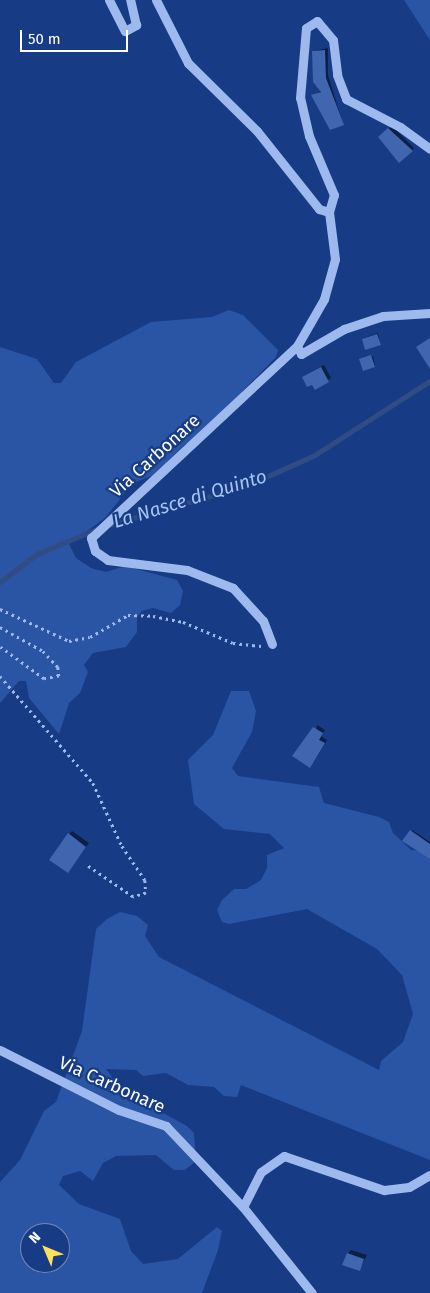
<!DOCTYPE html>
<html>
<head>
<meta charset="utf-8">
<style>
  body { margin:0 }
  #map { position:relative; width:430px; height:1293px; overflow:hidden; background:#173c85; font-family:"Fira Sans",sans-serif }
  div>[style] { position:absolute }
  [style*='--x'] { left:calc(var(--x)*1px); top:calc(var(--y)*1px); width:calc(var(--w)*1px); rotate:calc(var(--a)*1deg) }
  .green>* { inset:0; background:#2a54a4 }
  .shadow>* { inset:0; background:#0007 }
  .stream>* { height:4.5px; margin:-2.25px; padding:0 2.25px; transform-origin:2.25px; border-radius:2.25px; background:#314c83 }
  .building>* { inset:0; background:#4066af }
  .path>* { height:2.5px; margin-top:-1.25px; transform-origin:0; background:repeating-linear-gradient(90deg,#9db9ed 0 2.5px,transparent 0 6.5px) }
  .minor>* { height:9px; margin:-4.5px; padding:0 4.5px; transform-origin:4.5px; border-radius:4.5px; background:#9db9ed }
  span { translate:-50% -50%; white-space:nowrap; text-align:center; line-height:1.15; -webkit-text-stroke:4.5px #173c85; paint-order:stroke }
  .street-label { font-size:18px; color:#fff }
  .water-label { font-size:19px; color:#a8c3f4; font-style:italic }
  .north { position:absolute; left:20px; top:1223px; width:50px; height:50px; box-sizing:border-box; background:#173c85; border:1px solid #748ab6; border-radius:50%; rotate:315deg; font-size:14px; font-weight:700; line-height:20px; text-align:center; color:#fff }
  .north::after { content:''; display:block; margin:auto; width:18px; height:22px; background:#ffe059; clip-path:polygon(50% 0,100% 100%,50% 72%,0 100%) }
  .scale { position:absolute; left:20px; top:30px; width:108px; height:22px; box-sizing:border-box; border:2px solid #fff; border-top:0; padding-left:6px; font-size:15px; line-height:18px; white-space:nowrap; color:#fff; -webkit-text-stroke:4px #173c85; paint-order:stroke }
</style>
</head>
<body>
<div id="map">
  <div class="green">
    <i style="clip-path:polygon(404px 0,430px 0,430px 40px)"></i>
    <i style="clip-path:polygon(229px 310px,243px 315px,278px 350px,276px 357px,195px 440px,184px 445px,154px 475px,133px 483px,105px 518px,69px 544px,76px 558px,91px 568px,106px 572px,125px 566px,177px 580px,183px 591px,180px 605px,171px 613px,153px 608px,142px 611px,137px 617px,137px 632px,126px 647px,93px 653px,84px 665px,88px 672px,80px 693px,69px 703px,59px 734px,29px 698px,26px 681px,19px 681px,0 703px,0 347px,37px 359px,54px 383px,61px 383px,76px 362px,151px 322px,212px 317px)"></i>
    <i style="clip-path:polygon(evenodd,231px 691px,249px 691px,256px 711px,252px 732px,232px 768px,238px 776px,319px 787px,324px 803px,379px 817px,389px 822px,393px 833px,411px 850px,430px 851px,430px 1160px,241px 1085px,237px 1097px,224px 1096px,214px 1087px,188px 1085px,166px 1073px,143px 1076px,136px 1070px,106px 1069px,121px 1090px,187px 1126px,194px 1133px,196px 1161px,185px 1170px,174px 1170px,156px 1155px,116px 1156px,103px 1163px,93px 1181px,80px 1171px,63px 1176px,59px 1185px,79px 1204px,120px 1219px,131px 1251px,143px 1264px,178px 1259px,217px 1227px,222px 1231px,218px 1250px,202px 1293px,0 1293px,0 1182px,20px 1160px,44px 1111px,56px 1102px,82px 1031px,96px 929px,107px 919px,120px 912px,137px 916px,148px 925px,145px 936px,159px 957px,379px 1070px,381px 1061px,403px 1042px,413px 1014px,402px 975px,377px 949px,307px 909px,229px 924px,222px 922px,217px 910px,222px 900px,234px 889px,246px 889px,261px 880px,267px 868px,267px 855px,284px 848px,270px 834px,224px 829px,194px 804px,188px 760px,213px 735px,231px 691px,30px 1233px,60px 1233px,60px 1263px,30px 1263px,30px 1233px)"></i>
  </div>
  <div class="shadow">
    <i style="clip-path:polygon(328px 48px,328px 75px,343px 124px,313px 95px,321px 91px,313px 51px)"></i>
    <i style="clip-path:polygon(392px 126px,414px 148px,412px 151px,382px 134px)"></i>
    <i style="clip-path:polygon(378px 333px,380px 344px,363px 339px,364px 338px)"></i>
    <i style="clip-path:polygon(373px 356px,375px 366px,361px 360px)"></i>
    <i style="clip-path:polygon(324px 365px,331px 378px,316px 388px,303px 377px)"></i>
    <i style="clip-path:polygon(317px 725px,325px 730px,321px 736px,327px 740px,313px 763px)"></i>
    <i style="clip-path:polygon(412px 830px,430px 842px,430px 850px,411px 831px)"></i>
    <i style="clip-path:polygon(72px 831px,89px 843px,71px 868px,69px 834px)"></i>
    <i style="clip-path:polygon(351px 1250px,367px 1255px,360px 1269px,348px 1253px)"></i>
  </div>
  <div class="stream">
    <i style="--x:109;--y:525;--w:142;--a:-15.9"></i>
    <i style="--x:246;--y:486;--w:76;--a:-24.2"></i>
    <i style="--x:315;--y:455;--w:137;--a:-32.8"></i>
    <i style="--x:0;--y:582;--w:46;--a:-37.1"></i>
    <i style="--x:37;--y:554;--w:65;--a:-22.6"></i>
  </div>
  <div class="building">
    <i style="clip-path:polygon(325px 50px,326px 78px,344px 125px,330px 130px,311px 95px,321px 92px,313px 82px,312px 51px)"></i>
    <i style="clip-path:polygon(388px 128px,413px 151px,399px 163px,378px 137px)"></i>
    <i style="clip-path:polygon(377px 334px,381px 345px,365px 350px,362px 339px)"></i>
    <i style="clip-path:polygon(430px 338px,430px 369px,416px 347px)"></i>
    <i style="clip-path:polygon(371px 355px,375px 367px,363px 371px,359px 359px)"></i>
    <i style="clip-path:polygon(321px 367px,329px 382px,315px 390px,312px 385px,307px 387px,302px 377px)"></i>
    <i style="clip-path:polygon(313px 727px,323px 733px,319px 740px,325px 743px,310px 768px,292px 756px)"></i>
    <i style="clip-path:polygon(410px 830px,430px 844px,430px 859px,402px 841px)"></i>
    <i style="clip-path:polygon(68px 833px,86px 847px,68px 873px,49px 860px)"></i>
    <i style="clip-path:polygon(347px 1253px,364px 1259px,360px 1271px,342px 1265px)"></i>
  </div>
  <div class="path">
    <i style="--x:0;--y:609;--w:76;--a:24.9"></i>
    <i style="--x:69;--y:641;--w:21;--a:-11"></i>
    <i style="--x:90;--y:637;--w:44;--a:-30.1"></i>
    <i style="--x:128;--y:615;--w:25;--a:2"></i>
    <i style="--x:153;--y:616;--w:31;--a:11"></i>
    <i style="--x:183;--y:622;--w:54;--a:22.8"></i>
    <i style="--x:233;--y:643;--w:29;--a:6"></i>
    <i style="--x:0;--y:627;--w:49;--a:29.2"></i>
    <i style="--x:43;--y:651;--w:22;--a:47"></i>
    <i style="--x:58;--y:667;--w:9;--a:84"></i>
    <i style="--x:59;--y:676;--w:15;--a:169"></i>
    <i style="--x:44;--y:679;--w:54;--a:-144"></i>
    <i style="--x:0;--y:676;--w:142;--a:49"></i>
    <i style="--x:93;--y:783;--w:69;--a:65.3"></i>
    <i style="--x:122;--y:846;--w:41;--a:55.9"></i>
    <i style="--x:145;--y:880;--w:13;--a:86"></i>
    <i style="--x:146;--y:893;--w:14;--a:163"></i>
    <i style="--x:133;--y:897;--w:58;--a:-145.5"></i>
  </div>
  <div class="minor">
    <i style="--x:109;--y:0;--w:35;--a:63"></i>
    <i style="--x:125;--y:31;--w:13;--a:-29"></i>
    <i style="--x:136;--y:25;--w:26;--a:-103"></i>
    <i style="--x:156;--y:0;--w:71;--a:63.1"></i>
    <i style="--x:188;--y:63;--w:97;--a:44.6"></i>
    <i style="--x:257;--y:131;--w:100;--a:51.5"></i>
    <i style="--x:319;--y:209;--w:10;--a:17"></i>
    <i style="--x:329;--y:212;--w:18;--a:-74"></i>
    <i style="--x:334;--y:195;--w:64;--a:-113"></i>
    <i style="--x:309;--y:136;--w:39;--a:-103"></i>
    <i style="--x:300;--y:98;--w:70;--a:-85.1"></i>
    <i style="--x:306;--y:28;--w:13;--a:-32"></i>
    <i style="--x:317;--y:21;--w:25;--a:50"></i>
    <i style="--x:333;--y:40;--w:35;--a:83"></i>
    <i style="--x:337;--y:75;--w:26;--a:69"></i>
    <i style="--x:346;--y:99;--w:61;--a:27.4"></i>
    <i style="--x:400;--y:127;--w:37;--a:36"></i>
    <i style="--x:297;--y:346;--w:9;--a:63"></i>
    <i style="--x:301;--y:354;--w:50;--a:-30.2"></i>
    <i style="--x:344;--y:329;--w:41;--a:-18.4"></i>
    <i style="--x:383;--y:316;--w:47;--a:-3.7"></i>
    <i style="--x:272;--y:644;--w:25;--a:-111"></i>
    <i style="--x:263;--y:621;--w:45;--a:-132.3"></i>
    <i style="--x:233;--y:588;--w:49;--a:-158.6"></i>
    <i style="--x:187;--y:570;--w:80;--a:-172.8"></i>
    <i style="--x:108;--y:560;--w:16;--a:-145"></i>
    <i style="--x:95;--y:551;--w:14;--a:-107"></i>
    <i style="--x:91;--y:538;--w:282;--a:-43"></i>
    <i style="--x:297;--y:346;--w:54;--a:-60.1"></i>
    <i style="--x:324;--y:299;--w:41;--a:-74.6"></i>
    <i style="--x:335;--y:259;--w:47;--a:-97.3"></i>
    <i style="--x:0;--y:1050;--w:133;--a:26.8"></i>
    <i style="--x:119;--y:1110;--w:50;--a:18.8"></i>
    <i style="--x:166;--y:1126;--w:112;--a:46.5"></i>
    <i style="--x:243;--y:1207;--w:110;--a:51.3"></i>
    <i style="--x:243;--y:1207;--w:39;--a:-63"></i>
    <i style="--x:261;--y:1172;--w:28;--a:-35"></i>
    <i style="--x:284;--y:1156;--w:106;--a:18.8"></i>
    <i style="--x:384;--y:1190;--w:25;--a:-7"></i>
    <i style="--x:409;--y:1187;--w:24;--a:-30"></i>
  </div>
  <div class="street-label">
    <span style="left:155px;top:456px;rotate:-42deg">Via Carbonare</span>
    <span style="left:112px;top:1085px;rotate:24deg">Via Carbonare</span>
  </div>
  <div class="water-label">
    <span style="left:190px;top:499px;rotate:-17deg">La Nasce di Quinto</span>
  </div>
  <div class="north">N</div>
  <div class="scale">50 m</div>
</div>
</body>
</html>
